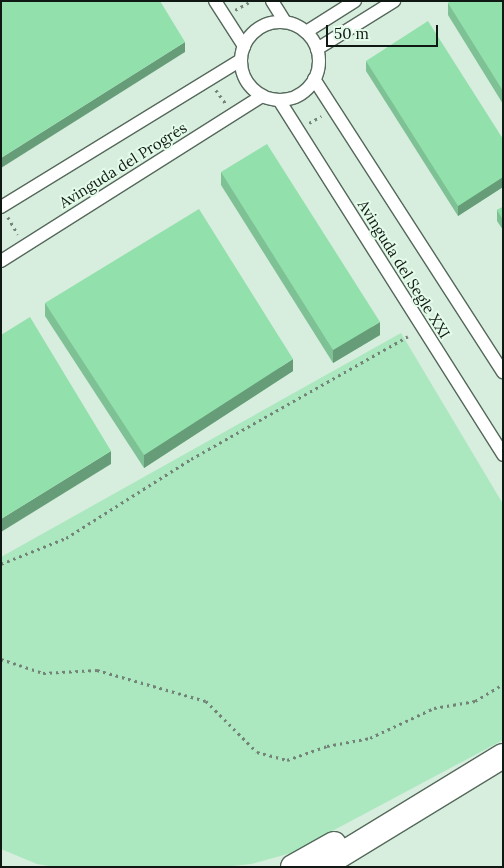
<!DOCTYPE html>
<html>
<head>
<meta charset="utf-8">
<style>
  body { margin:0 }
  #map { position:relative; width:504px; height:868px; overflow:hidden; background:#d7eddd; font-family:Lora,serif }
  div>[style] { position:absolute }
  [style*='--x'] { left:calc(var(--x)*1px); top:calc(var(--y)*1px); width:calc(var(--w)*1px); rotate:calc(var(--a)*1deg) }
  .green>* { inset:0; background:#abe8bf }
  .path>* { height:2.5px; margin-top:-1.25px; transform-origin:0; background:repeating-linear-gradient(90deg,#748378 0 2.5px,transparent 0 6.5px) }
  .roads { filter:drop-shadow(1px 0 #55695b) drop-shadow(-1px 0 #55695b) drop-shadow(0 1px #55695b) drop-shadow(0 -1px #55695b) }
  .street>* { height:12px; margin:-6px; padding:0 6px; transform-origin:6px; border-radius:6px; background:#fff }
  .street>.ring { margin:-6px; padding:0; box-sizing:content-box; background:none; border:12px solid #fff; border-radius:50% }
  .highway>* { height:24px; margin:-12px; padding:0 12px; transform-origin:12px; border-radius:12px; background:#fff }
  .wall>* { inset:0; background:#7ec194 }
  .shaded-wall>* { inset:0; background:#669d78 }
  .building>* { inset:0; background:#92e0ac }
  span { translate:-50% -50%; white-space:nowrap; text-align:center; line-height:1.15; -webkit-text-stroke:4px #e4fbea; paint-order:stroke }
  .street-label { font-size:15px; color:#101813 }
  .frame { position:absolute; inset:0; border:2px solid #101813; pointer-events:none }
  .scale { position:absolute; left:326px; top:25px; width:112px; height:22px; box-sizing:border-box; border:2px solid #101813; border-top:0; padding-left:6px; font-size:15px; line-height:18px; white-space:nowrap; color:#101813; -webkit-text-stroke:4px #e4fbea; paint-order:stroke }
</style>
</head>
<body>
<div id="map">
  <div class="green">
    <i style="clip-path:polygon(401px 333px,503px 504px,503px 740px,291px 853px,251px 864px,223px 867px,55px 867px,37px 864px,1px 849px,1px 557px)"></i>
  </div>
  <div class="path">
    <i style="--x:235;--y:10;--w:18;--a:-29"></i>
    <i style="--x:216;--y:90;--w:17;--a:54"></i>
    <i style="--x:309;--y:123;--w:14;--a:-30"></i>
    <i style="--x:8;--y:217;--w:20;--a:60"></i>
    <i style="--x:1;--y:564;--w:70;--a:-21.8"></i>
    <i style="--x:66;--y:538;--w:148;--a:-32.3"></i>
    <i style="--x:191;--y:459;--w:249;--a:-29.5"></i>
    <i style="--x:1;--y:659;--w:44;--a:18.4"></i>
    <i style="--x:43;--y:673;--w:54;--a:-3.2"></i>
    <i style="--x:97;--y:670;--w:113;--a:15.9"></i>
    <i style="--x:206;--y:701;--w:72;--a:45"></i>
    <i style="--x:257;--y:752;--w:31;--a:15"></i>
    <i style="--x:287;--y:760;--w:42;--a:-19.3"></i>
    <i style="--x:327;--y:746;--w:44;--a:-10.5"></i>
    <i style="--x:370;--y:738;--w:71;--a:-25.1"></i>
    <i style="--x:434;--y:708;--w:42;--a:-9.7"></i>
    <i style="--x:475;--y:701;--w:33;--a:-31"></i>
  </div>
  <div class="roads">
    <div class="street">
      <i style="--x:215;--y:1;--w:54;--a:57.2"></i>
      <i style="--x:272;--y:1;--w:25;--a:58"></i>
      <i class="ring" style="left:241px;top:22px;width:66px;height:66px"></i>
      <i style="--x:306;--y:32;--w:58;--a:-32.3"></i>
      <i style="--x:317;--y:49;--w:91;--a:-31.9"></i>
      <i style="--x:314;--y:79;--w:349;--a:57.2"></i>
      <i style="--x:279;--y:100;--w:420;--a:57.7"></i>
      <i style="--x:1;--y:207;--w:281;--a:-31.5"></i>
      <i style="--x:1;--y:261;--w:309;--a:-32.3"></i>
    </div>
    <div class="highway">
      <i style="--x:293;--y:867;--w:47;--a:-29.3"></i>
      <i style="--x:321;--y:867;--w:213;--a:-31.4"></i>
    </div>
  </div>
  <div class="wall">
    <i style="clip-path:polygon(503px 1px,503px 104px,448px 15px,448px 3px)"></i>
    <i style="clip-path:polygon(366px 61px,503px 139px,503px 187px,458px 216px,366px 71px)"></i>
    <i style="clip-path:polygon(221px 172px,380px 335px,333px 363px,221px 185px)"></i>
    <i style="clip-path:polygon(503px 207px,503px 230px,497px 221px,497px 210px)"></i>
    <i style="clip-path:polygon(45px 303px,293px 371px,144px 468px,45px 316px)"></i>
  </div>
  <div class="shaded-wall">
    <i style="clip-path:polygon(185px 42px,185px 52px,1px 168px,1px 158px)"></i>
    <i style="clip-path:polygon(503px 177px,503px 187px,458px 216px,458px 206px)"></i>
    <i style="clip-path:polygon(380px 322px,380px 335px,333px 363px,333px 350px)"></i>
    <i style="clip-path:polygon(293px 359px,293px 371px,144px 468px,144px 455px)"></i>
    <i style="clip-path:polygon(111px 451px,111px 464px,1px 532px,1px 519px)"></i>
  </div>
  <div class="building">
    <i style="clip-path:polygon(1px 1px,160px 1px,185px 42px,1px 158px)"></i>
    <i style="clip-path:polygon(450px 1px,503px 1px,503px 91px,448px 3px)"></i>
    <i style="clip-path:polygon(428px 21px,503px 139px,503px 177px,458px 206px,366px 61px)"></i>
    <i style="clip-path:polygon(267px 144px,380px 322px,333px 350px,221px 172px)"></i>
    <i style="clip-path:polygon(503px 207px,503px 220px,497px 210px)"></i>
    <i style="clip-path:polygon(199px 209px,293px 359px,144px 455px,45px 303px)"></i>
    <i style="clip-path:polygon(30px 317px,111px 451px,1px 519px,1px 335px)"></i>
  </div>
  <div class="street-label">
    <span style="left:123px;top:165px;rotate:-32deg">Avinguda del Progrés</span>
    <span style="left:404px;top:269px;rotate:58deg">Avinguda del Segle XXI</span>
  </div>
  <div class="frame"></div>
  <div class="scale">50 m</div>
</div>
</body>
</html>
